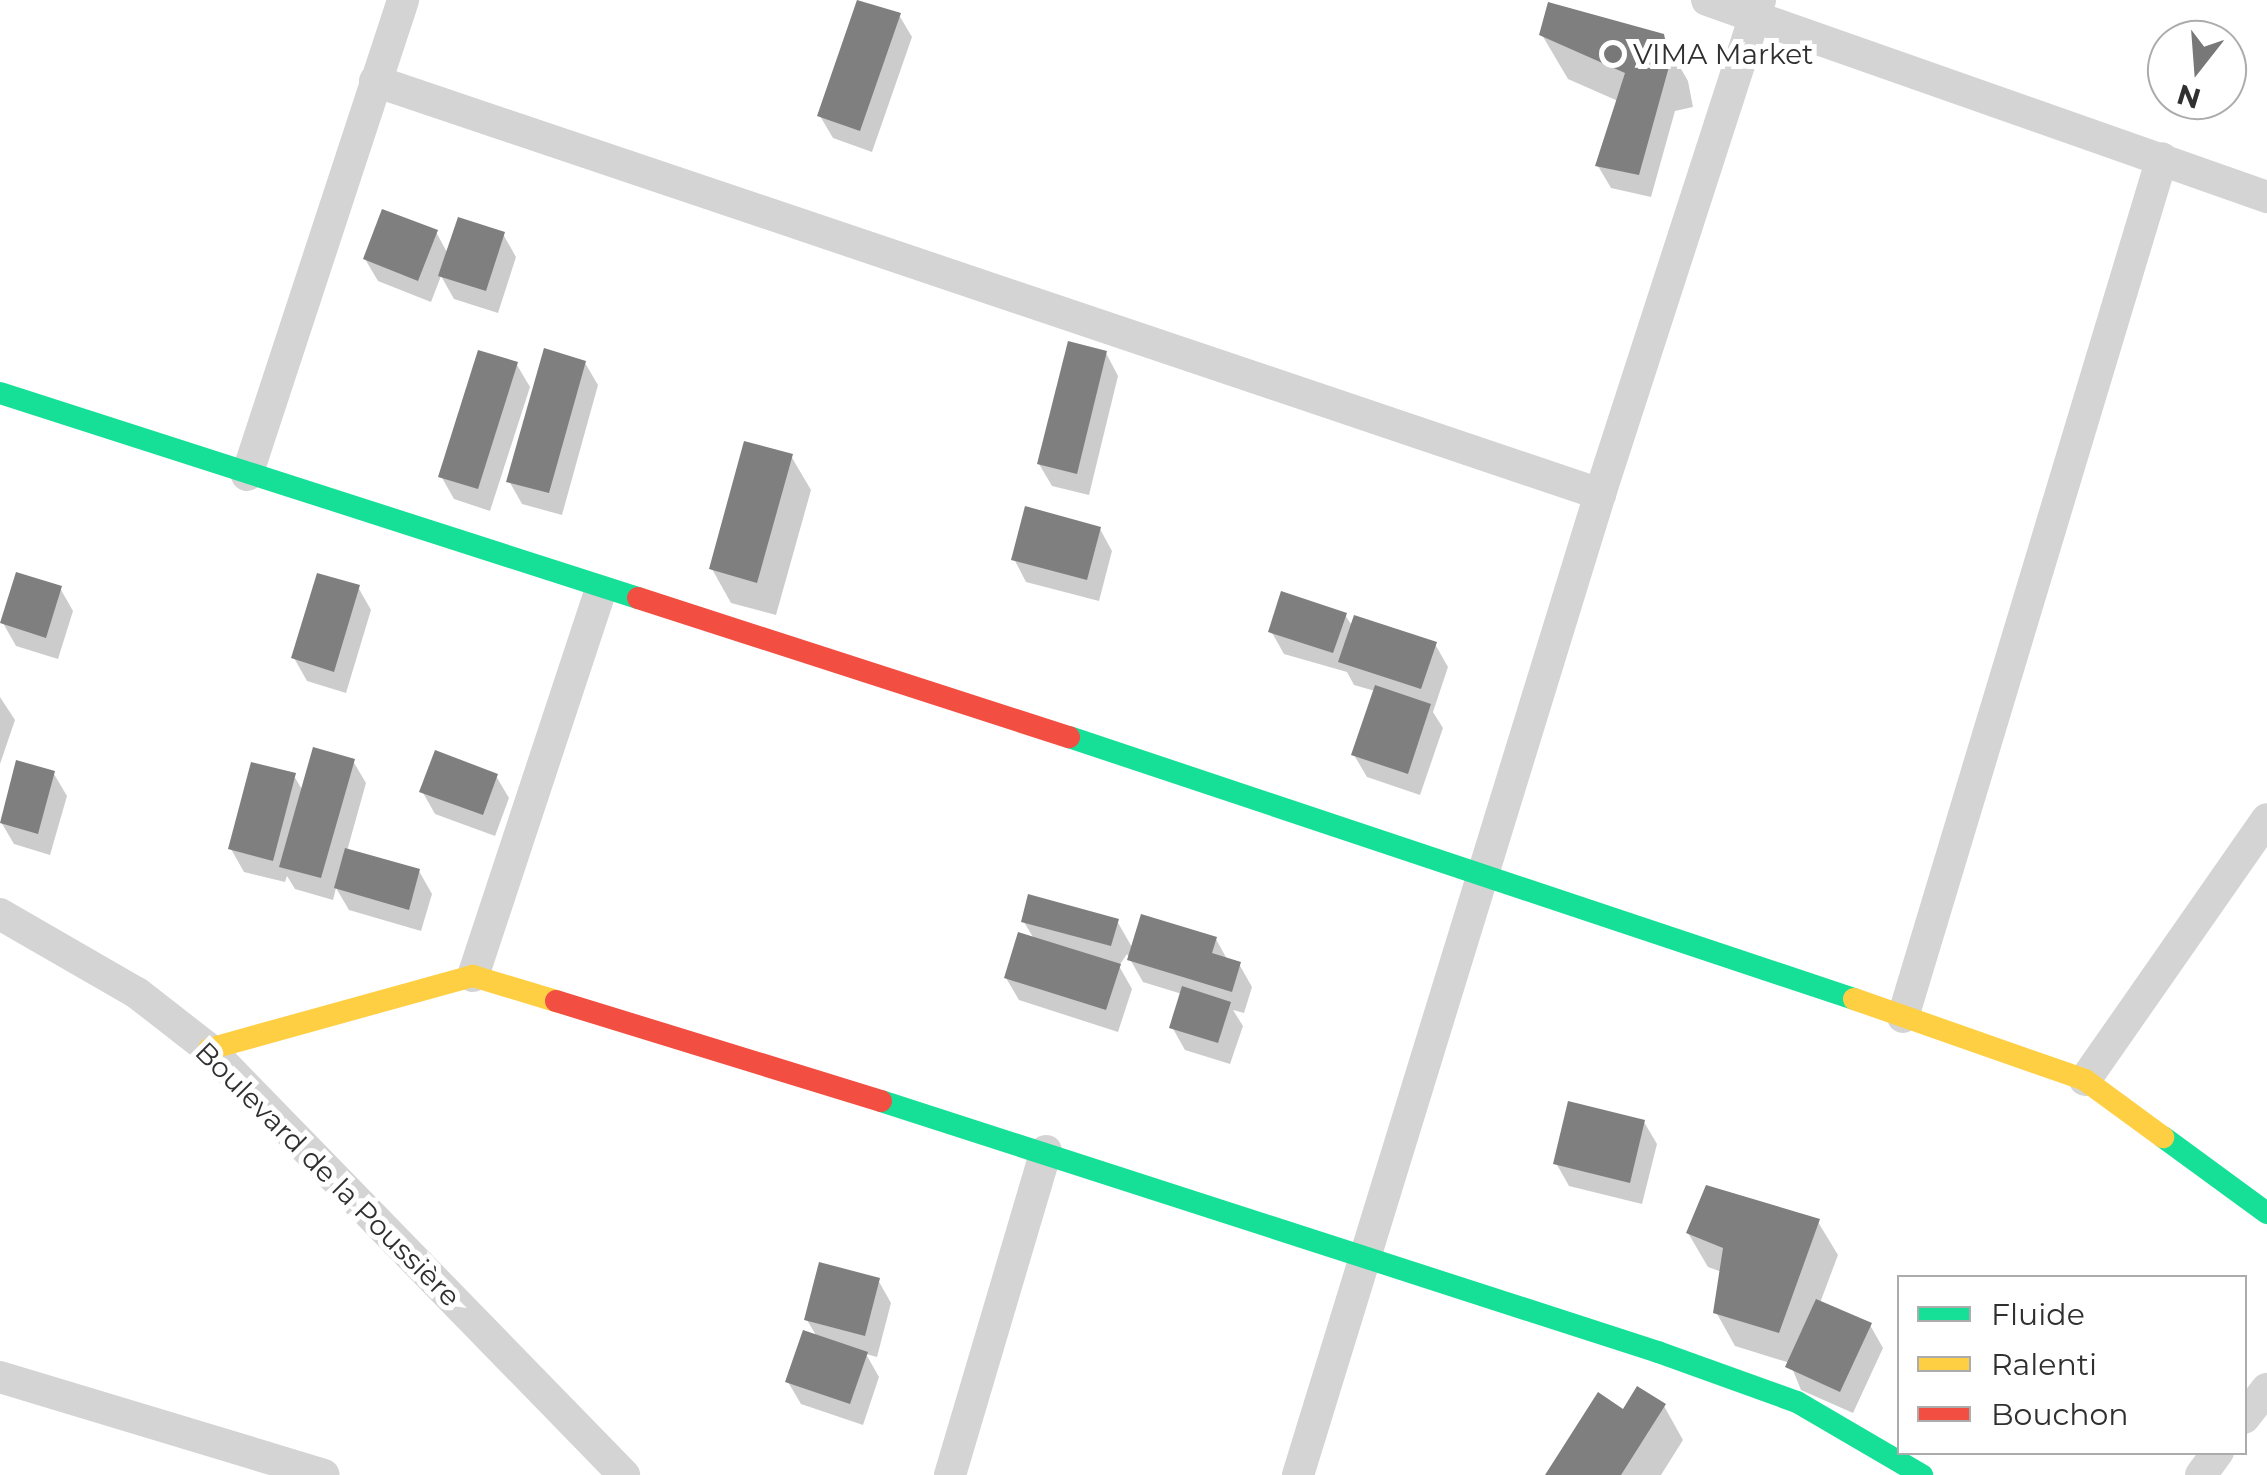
<!DOCTYPE html>
<html>
<head>
<meta charset="utf-8">
<style>
  body { margin:0 }
  #map { position:relative; width:2267px; height:1475px; overflow:hidden; background:#fff; font-family:Montserrat,sans-serif }
  div>[style] { position:absolute }
  [style*='--x'] { left:calc(var(--x)*1px); top:calc(var(--y)*1px); width:calc(var(--w)*1px); rotate:calc(var(--a)*1deg) }
  .shadow>* { inset:0; background:#0003 }
  .building>* { inset:0; background:#7f7f7f }
  .street>* { height:32px; margin:-16px; padding:0 16px; transform-origin:16px; border-radius:16px; background:#d4d4d4 }
  .fast>* { height:22px; margin:-11px; padding:0 11px; transform-origin:11px; border-radius:11px; background:#16e098 }
  .slow>* { height:22px; margin:-11px; padding:0 11px; transform-origin:11px; border-radius:11px; background:#ffcf43 }
  .jam>* { height:22px; margin:-11px; padding:0 11px; transform-origin:11px; border-radius:11px; background:#f24e42 }
  .dots>* { width:28px; height:28px; translate:-50% -50%; box-sizing:border-box; border:5px solid #fff; border-radius:50% }
  span { translate:-50% -50%; white-space:nowrap; text-align:center; line-height:1.15; -webkit-text-stroke:10px #fff; paint-order:stroke }
  .poi-label { font-size:28px; color:#303030 }
  .left { translate:0 -50%; text-align:left }
  .street-label { font-size:28px; color:#303030 }
  .legend { position:absolute; left:1897px; top:1275px; width:350px; height:180px; box-sizing:border-box; background:#fff; border:2px solid #acacac; margin:0; padding:12px 18px; list-style:none; font-size:30px; color:#303030 }
  .legend li { display:flex; align-items:center; gap:20px; height:50px }
  .legend b { width:50px; border:2px solid #acacac }
  .north { position:absolute; left:2147px; top:20px; width:100px; height:100px; box-sizing:border-box; background:#fff; border:2px solid #acacac; border-radius:50%; rotate:197deg; font-size:28px; font-weight:700; line-height:40px; text-align:center; color:#303030 }
  .north::after { content:''; display:block; margin:auto; width:35px; height:45px; background:#787878; clip-path:polygon(50% 0,100% 100%,50% 72%,0 100%) }
</style>
</head>
<body>
<div id="map">
  <div class="shadow">
    <i style="clip-path:polygon(899px 15px,912px 37px,872px 152px,833px 138px,820px 116px)"></i>
    <i style="clip-path:polygon(1542px 35px,1662px 36px,1688px 81px,1693px 107px,1675px 111px,1651px 197px,1611px 188px,1598px 166px,1618px 101px,1568px 79px)"></i>
    <i style="clip-path:polygon(436px 232px,448px 254px,503px 234px,516px 257px,498px 313px,454px 299px,441px 276px,431px 302px,378px 281px,365px 259px)"></i>
    <i style="clip-path:polygon(1106px 353px,1118px 376px,1089px 495px,1052px 486px,1039px 464px)"></i>
    <i style="clip-path:polygon(585px 363px,598px 385px,562px 515px,522px 504px,509px 481px)"></i>
    <i style="clip-path:polygon(517px 365px,530px 387px,490px 511px,454px 499px,441px 476px)"></i>
    <i style="clip-path:polygon(791px 456px,811px 490px,776px 615px,731px 603px,712px 569px)"></i>
    <i style="clip-path:polygon(1100px 529px,1112px 551px,1099px 601px,1026px 582px,1014px 559px)"></i>
    <i style="clip-path:polygon(358px 587px,371px 610px,346px 693px,307px 681px,294px 658px)"></i>
    <i style="clip-path:polygon(60px 588px,73px 611px,58px 659px,16px 646px,3px 623px)"></i>
    <i style="clip-path:polygon(1345px 615px,1353px 627px,1435px 644px,1448px 667px,1433px 712px,1443px 728px,1420px 795px,1367px 777px,1354px 755px,1375px 691px,1354px 685px,1347px 672px,1284px 654px,1271px 631px)"></i>
    <i style="clip-path:polygon(0 697px,15px 720px,0 764px)"></i>
    <i style="clip-path:polygon(353px 761px,366px 783px,347px 851px,419px 871px,432px 894px,421px 931px,349px 910px,336px 888px,333px 900px,295px 889px,287px 876px,285px 882px,244px 872px,231px 849px,294px 776px,303px 791px)"></i>
    <i style="clip-path:polygon(54px 774px,67px 796px,50px 855px,14px 844px,1px 822px)"></i>
    <i style="clip-path:polygon(496px 776px,509px 798px,495px 836px,435px 814px,422px 791px)"></i>
    <i style="clip-path:polygon(1117px 921px,1133px 949px,1216px 939px,1228px 961px,1239px 964px,1252px 987px,1244px 1013px,1233px 1010px,1243px 1026px,1230px 1064px,1185px 1050px,1172px 1027px,1182px 994px,1143px 982px,1127px 954px,1119px 966px,1132px 989px,1118px 1032px,1019px 1000px,1006px 978px,1034px 939px,1024px 922px)"></i>
    <i style="clip-path:polygon(1644px 1122px,1657px 1144px,1642px 1204px,1569px 1186px,1556px 1163px)"></i>
    <i style="clip-path:polygon(1818px 1222px,1838px 1255px,1820px 1303px,1870px 1325px,1883px 1348px,1853px 1413px,1801px 1390px,1790px 1363px,1735px 1346px,1716px 1312px,1722px 1272px,1708px 1267px,1688px 1233px)"></i>
    <i style="clip-path:polygon(878px 1280px,891px 1303px,877px 1357px,866px 1354px,879px 1377px,863px 1425px,801px 1404px,788px 1382px,817px 1337px,807px 1320px)"></i>
    <i style="clip-path:polygon(1664px 1406px,1683px 1440px,1661px 1475px,1548px 1475px,1624px 1412px)"></i>
  </div>
  <div class="building">
    <i style="clip-path:polygon(857px 0,901px 13px,860px 131px,817px 116px)"></i>
    <i style="clip-path:polygon(1548px 2px,1664px 34px,1670px 63px,1639px 175px,1595px 166px,1625px 73px,1539px 35px)"></i>
    <i style="clip-path:polygon(382px 209px,438px 230px,418px 281px,363px 259px)"></i>
    <i style="clip-path:polygon(458px 217px,505px 232px,486px 291px,438px 276px)"></i>
    <i style="clip-path:polygon(1068px 341px,1107px 351px,1077px 474px,1037px 464px)"></i>
    <i style="clip-path:polygon(544px 348px,586px 361px,549px 493px,506px 482px)"></i>
    <i style="clip-path:polygon(478px 350px,518px 362px,478px 489px,438px 477px)"></i>
    <i style="clip-path:polygon(744px 441px,793px 454px,757px 583px,709px 569px)"></i>
    <i style="clip-path:polygon(1025px 506px,1101px 527px,1087px 580px,1011px 560px)"></i>
    <i style="clip-path:polygon(16px 572px,62px 586px,46px 638px,0 623px)"></i>
    <i style="clip-path:polygon(317px 573px,360px 585px,334px 672px,291px 658px)"></i>
    <i style="clip-path:polygon(1281px 591px,1347px 613px,1333px 653px,1268px 632px)"></i>
    <i style="clip-path:polygon(1354px 615px,1437px 642px,1421px 689px,1338px 662px)"></i>
    <i style="clip-path:polygon(1375px 685px,1431px 704px,1408px 774px,1351px 755px)"></i>
    <i style="clip-path:polygon(313px 747px,355px 759px,321px 878px,279px 867px)"></i>
    <i style="clip-path:polygon(435px 750px,498px 774px,483px 815px,419px 792px)"></i>
    <i style="clip-path:polygon(16px 760px,55px 771px,38px 834px,0 823px)"></i>
    <i style="clip-path:polygon(251px 762px,296px 773px,273px 861px,228px 849px)"></i>
    <i style="clip-path:polygon(345px 848px,420px 869px,409px 910px,334px 888px)"></i>
    <i style="clip-path:polygon(1028px 894px,1119px 919px,1111px 946px,1021px 922px)"></i>
    <i style="clip-path:polygon(1141px 914px,1217px 937px,1212px 953px,1241px 962px,1232px 992px,1127px 960px)"></i>
    <i style="clip-path:polygon(1018px 932px,1121px 964px,1106px 1010px,1004px 978px)"></i>
    <i style="clip-path:polygon(1182px 986px,1231px 1002px,1218px 1043px,1169px 1028px)"></i>
    <i style="clip-path:polygon(1568px 1101px,1645px 1120px,1630px 1183px,1553px 1164px)"></i>
    <i style="clip-path:polygon(1706px 1185px,1820px 1219px,1779px 1333px,1713px 1313px,1723px 1248px,1686px 1233px)"></i>
    <i style="clip-path:polygon(819px 1262px,880px 1278px,865px 1336px,804px 1320px)"></i>
    <i style="clip-path:polygon(1816px 1299px,1872px 1323px,1840px 1392px,1785px 1367px)"></i>
    <i style="clip-path:polygon(803px 1330px,868px 1352px,850px 1404px,785px 1382px)"></i>
    <i style="clip-path:polygon(1637px 1386px,1666px 1404px,1621px 1475px,1545px 1475px,1598px 1392px,1623px 1409px)"></i>
  </div>
  <div class="street">
    <i style="--x:1707;--y:0;--w:594;--a:19.38"></i>
    <i style="--x:375;--y:81;--w:1293;--a:18.63"></i>
    <i style="--x:247;--y:475;--w:500;--a:-71.8"></i>
    <i style="--x:0;--y:914;--w:158;--a:30"></i>
    <i style="--x:137;--y:993;--w:91;--a:37.9"></i>
    <i style="--x:209;--y:1049;--w:595;--a:45.75"></i>
    <i style="--x:473;--y:976;--w:405;--a:-71.7"></i>
    <i style="--x:1903;--y:1017;--w:897;--a:-73.22"></i>
    <i style="--x:2085;--y:1080;--w:318;--a:-55.1"></i>
    <i style="--x:0;--y:1377;--w:338;--a:16.8"></i>
    <i style="--x:2244;--y:1418;--w:37;--a:-52"></i>
    <i style="--x:950;--y:1475;--w:338;--a:-73.5"></i>
    <i style="--x:1298;--y:1475;--w:1026;--a:-72.89"></i>
    <i style="--x:1600;--y:494;--w:519;--a:-72.05"></i>
    <i style="--x:2201;--y:1475;--w:29;--a:-54"></i>
  </div>
  <div class="fast">
    <i style="--x:0;--y:393;--w:670;--a:17.81"></i>
    <i style="--x:1069;--y:737;--w:828;--a:18.46"></i>
    <i style="--x:881;--y:1101;--w:817;--a:17.9"></i>
    <i style="--x:1658;--y:1352;--w:148;--a:19.8"></i>
    <i style="--x:1797;--y:1402;--w:145;--a:30.3"></i>
    <i style="--x:2163;--y:1137;--w:129;--a:36.2"></i>
  </div>
  <div class="slow">
    <i style="--x:1854;--y:999;--w:245;--a:19.3"></i>
    <i style="--x:2085;--y:1080;--w:97;--a:36.2"></i>
    <i style="--x:209;--y:1049;--w:274;--a:-15.5"></i>
    <i style="--x:473;--y:976;--w:87;--a:16.8"></i>
  </div>
  <div class="jam">
    <i style="--x:638;--y:598;--w:453;--a:17.9"></i>
    <i style="--x:556;--y:1001;--w:340;--a:17.1"></i>
  </div>
  <div class="dots">
    <i style="left:1613px;top:54px;background:#787878"></i>
  </div>
  <div class="poi-label">
    <span class="left" style="left:1633px;top:54px">VIMA Market</span>
  </div>
  <div class="street-label">
    <span style="left:328px;top:1174px;rotate:45deg">Boulevard de la Poussière</span>
  </div>
  <ul class="legend">
  <li><b style="height:12px;background:#16e098"></b>Fluide</li>
  <li><b style="height:12px;background:#ffcf43"></b>Ralenti</li>
  <li><b style="height:12px;background:#f24e42"></b>Bouchon</li>
  </ul>
  <div class="north">N</div>
</div>
</body>
</html>
